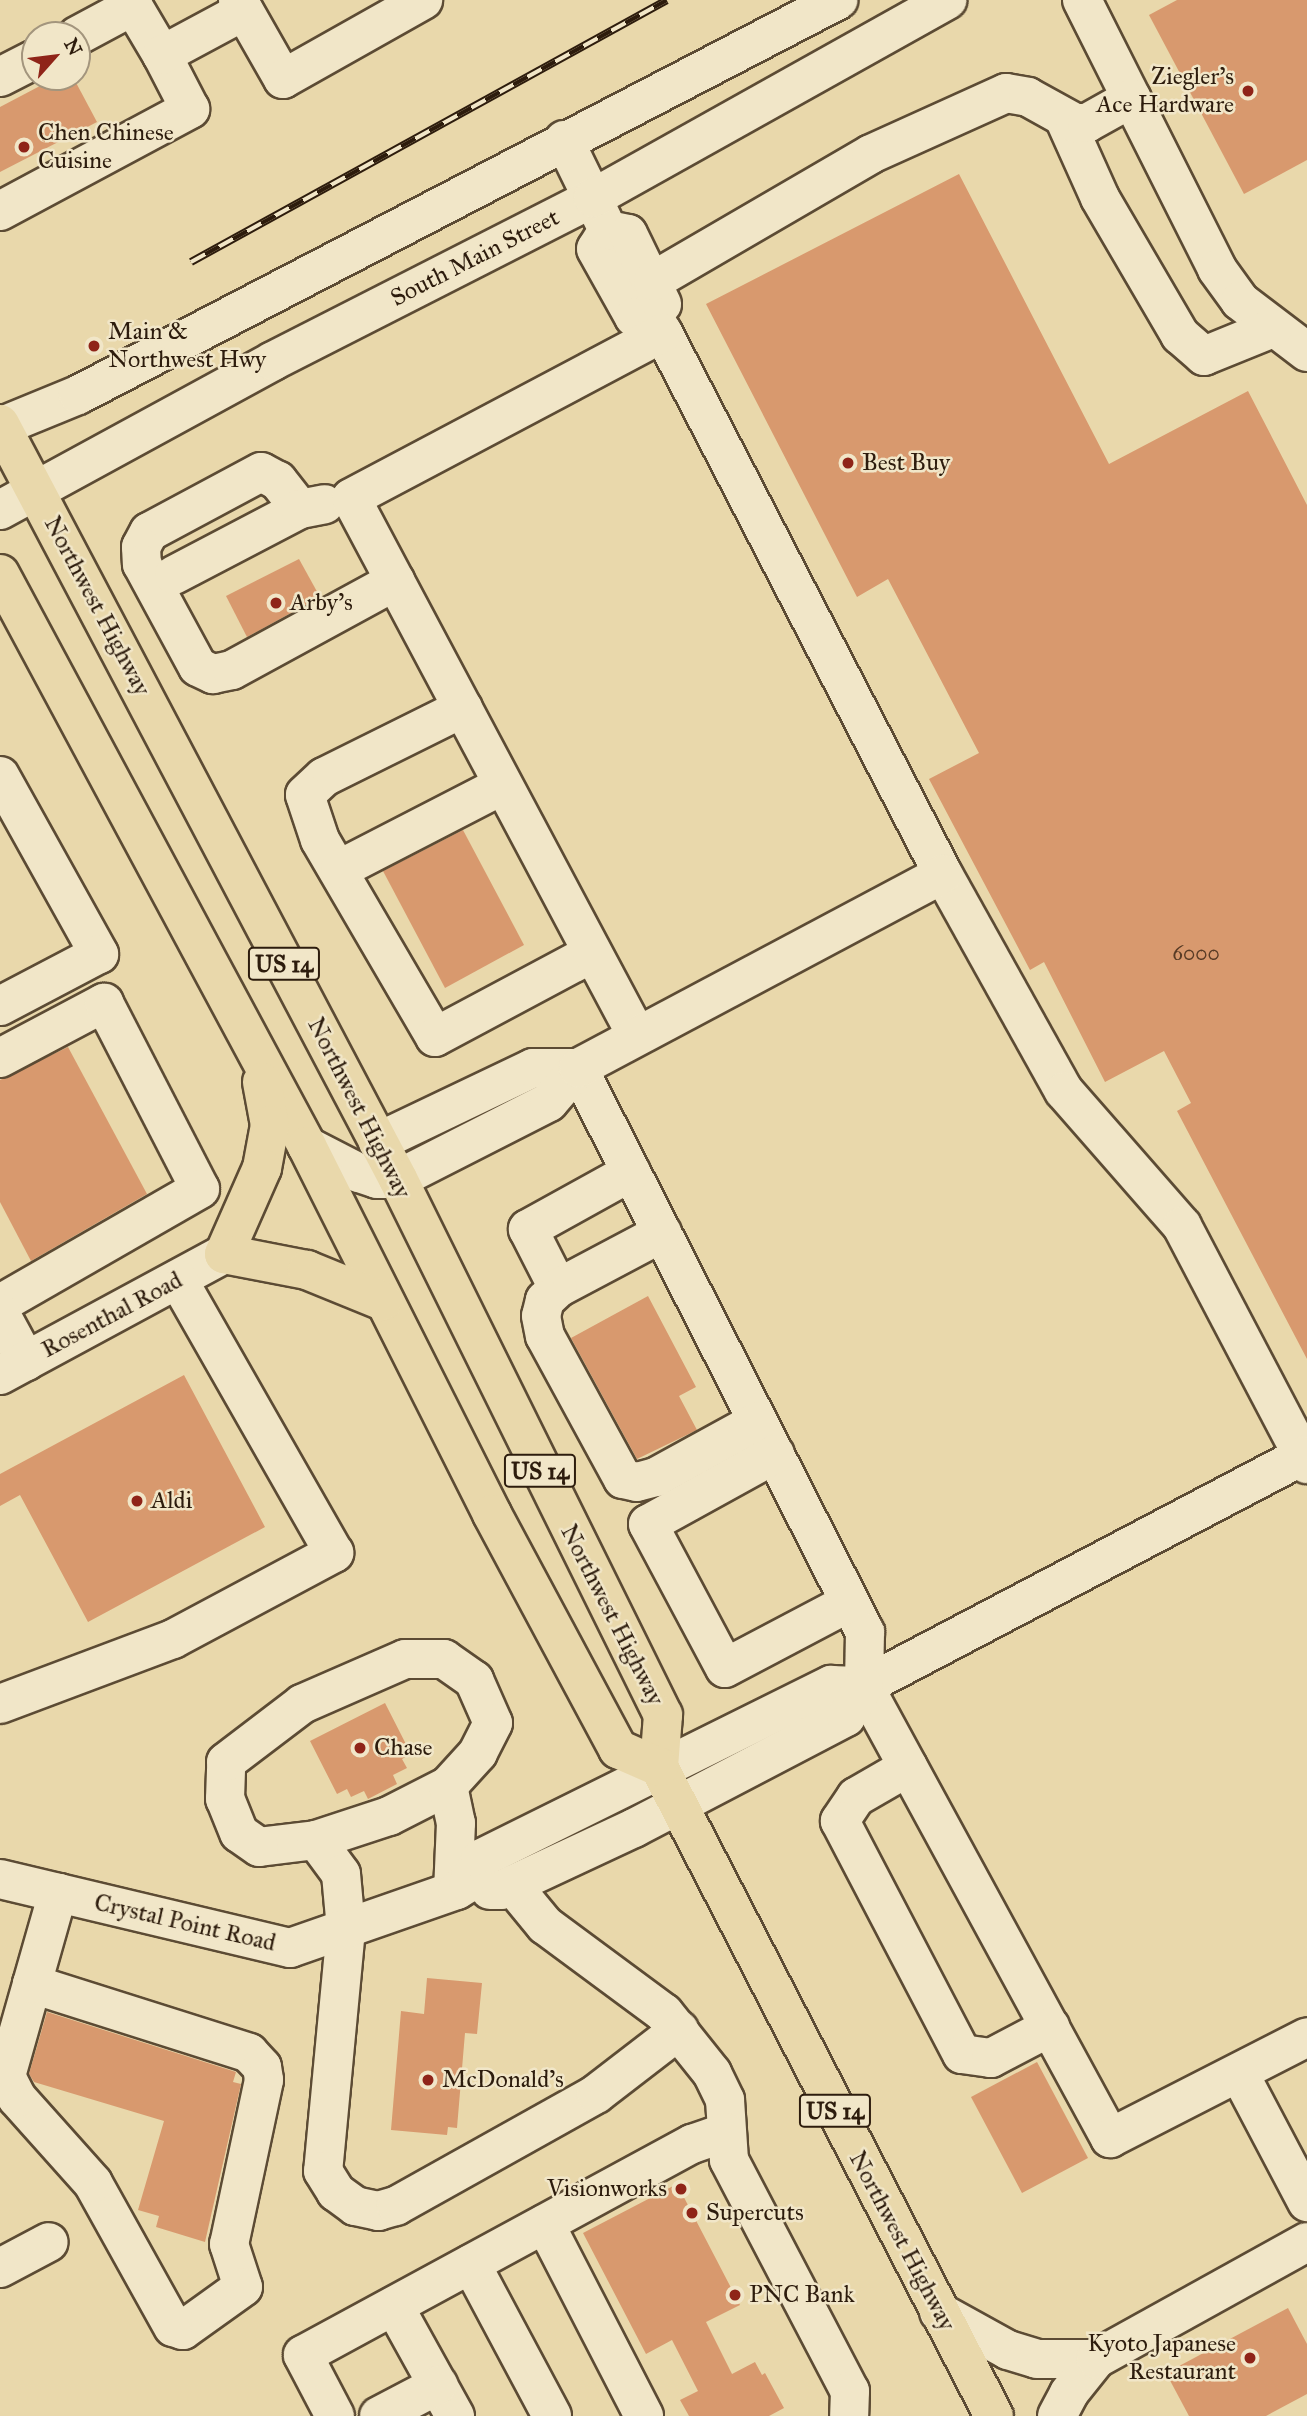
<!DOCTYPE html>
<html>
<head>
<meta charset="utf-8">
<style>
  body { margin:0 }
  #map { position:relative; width:1307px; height:2416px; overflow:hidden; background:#e9d8ab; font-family:"IM FELL Great Primer",serif }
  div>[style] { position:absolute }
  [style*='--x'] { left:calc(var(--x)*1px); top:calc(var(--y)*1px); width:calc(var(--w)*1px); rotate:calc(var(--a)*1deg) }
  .building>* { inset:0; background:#d8996e }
  .roads { filter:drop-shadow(2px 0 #5c4b34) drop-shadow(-2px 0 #5c4b34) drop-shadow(0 2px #5c4b34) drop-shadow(0 -2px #5c4b34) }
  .minor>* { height:38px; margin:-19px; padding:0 19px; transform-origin:19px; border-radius:19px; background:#f1e6c8 }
  .major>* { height:38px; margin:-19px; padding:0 19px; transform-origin:19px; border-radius:19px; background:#e9d8ab }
  .rail>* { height:8px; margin-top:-4px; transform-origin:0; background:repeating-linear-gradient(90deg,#f1e6c8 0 16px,#2d1c0d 0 32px); box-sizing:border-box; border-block:2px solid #2d1c0d }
  .dots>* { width:19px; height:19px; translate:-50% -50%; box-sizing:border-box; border:4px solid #f1e6c8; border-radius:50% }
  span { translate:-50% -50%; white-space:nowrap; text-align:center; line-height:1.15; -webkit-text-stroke:5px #f1e6c8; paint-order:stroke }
  .number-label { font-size:21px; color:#583b25 }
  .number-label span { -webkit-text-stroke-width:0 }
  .shield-label span { padding:2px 5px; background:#f1e6c8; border:2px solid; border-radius:5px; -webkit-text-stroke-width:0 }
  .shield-label { font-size:23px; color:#2d1c0d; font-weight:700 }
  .poi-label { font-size:24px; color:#2d1c0d }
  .right { translate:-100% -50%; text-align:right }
  .left { translate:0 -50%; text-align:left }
  .street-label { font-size:24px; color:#2d1c0d }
  .north { position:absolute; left:21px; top:21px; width:70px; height:70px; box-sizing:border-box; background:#f1e6c8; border:2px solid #a3957d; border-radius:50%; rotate:62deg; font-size:19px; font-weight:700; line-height:28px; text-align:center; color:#2d1c0d }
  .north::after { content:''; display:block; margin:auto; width:24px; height:32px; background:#8f2418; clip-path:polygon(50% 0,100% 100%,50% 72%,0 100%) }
</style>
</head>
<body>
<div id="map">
  <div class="building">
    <i style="clip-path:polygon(1177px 0,1307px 0,1307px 160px,1244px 194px,1149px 15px)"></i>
    <i style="clip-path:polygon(57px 77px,73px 77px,97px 122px,0 172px,0 107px)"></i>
    <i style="clip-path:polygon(959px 174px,1109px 464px,1248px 391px,1307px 505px,1307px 1359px,1177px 1111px,1191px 1103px,1164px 1051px,1105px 1082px,1044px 962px,1030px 970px,929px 779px,979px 753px,888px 579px,857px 597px,706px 304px)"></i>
    <i style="clip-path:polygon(299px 559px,320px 597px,247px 637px,226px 596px)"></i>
    <i style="clip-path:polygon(463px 830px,524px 945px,445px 988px,383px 871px)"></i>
    <i style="clip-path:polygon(68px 1047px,147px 1194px,31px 1261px,0 1202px,0 1080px)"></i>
    <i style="clip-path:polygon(648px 1296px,696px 1387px,679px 1396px,697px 1430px,637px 1459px,571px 1338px)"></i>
    <i style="clip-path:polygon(184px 1375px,265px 1527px,88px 1622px,20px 1495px,0 1506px,0 1474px)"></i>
    <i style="clip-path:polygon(385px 1703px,411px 1754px,402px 1759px,407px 1768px,393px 1775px,397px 1784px,368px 1799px,364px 1791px,351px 1797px,347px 1789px,337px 1794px,310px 1741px)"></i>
    <i style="clip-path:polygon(427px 1978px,482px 1983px,477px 2034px,465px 2033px,457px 2128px,448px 2127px,447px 2135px,391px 2130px,401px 2011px,424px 2014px)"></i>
    <i style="clip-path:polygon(47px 2012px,236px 2072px,233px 2082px,241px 2084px,205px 2242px,156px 2227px,159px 2216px,138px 2210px,164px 2121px,34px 2082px,29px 2074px)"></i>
    <i style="clip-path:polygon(1037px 2062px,1088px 2158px,1022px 2193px,971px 2097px)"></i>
    <i style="clip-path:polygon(677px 2184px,740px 2305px,706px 2322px,732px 2374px,755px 2362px,762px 2375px,765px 2373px,784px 2408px,769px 2416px,689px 2416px,680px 2400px,698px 2391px,672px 2340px,646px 2354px,583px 2233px)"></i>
    <i style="clip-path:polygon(1288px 2308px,1307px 2344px,1307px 2394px,1266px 2416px,1189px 2416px,1166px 2373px)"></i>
  </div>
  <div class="roads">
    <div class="minor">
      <i style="--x:238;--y:0;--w:91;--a:60.3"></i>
      <i style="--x:283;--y:79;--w:161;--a:-29.4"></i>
      <i style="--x:1082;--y:0;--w:301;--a:63.3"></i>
      <i style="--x:1217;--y:269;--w:39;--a:54"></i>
      <i style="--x:1240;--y:301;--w:84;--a:37.3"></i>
      <i style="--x:77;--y:36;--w:64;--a:-28.2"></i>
      <i style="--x:133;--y:6;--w:57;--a:59.4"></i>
      <i style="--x:0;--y:77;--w:39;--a:-27"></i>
      <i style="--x:1065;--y:120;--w:85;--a:65.8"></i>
      <i style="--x:1100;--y:198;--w:159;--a:59.7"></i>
      <i style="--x:1180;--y:335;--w:32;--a:41"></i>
      <i style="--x:1204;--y:356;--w:74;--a:-22.1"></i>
      <i style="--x:564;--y:140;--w:89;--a:64"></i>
      <i style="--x:0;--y:211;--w:216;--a:-28.2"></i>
      <i style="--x:190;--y:109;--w:61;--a:-117.4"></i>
      <i style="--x:162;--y:55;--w:93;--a:-28.2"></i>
      <i style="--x:608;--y:230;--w:22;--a:122"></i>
      <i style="--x:596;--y:249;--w:78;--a:60.8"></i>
      <i style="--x:634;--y:317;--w:24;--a:15"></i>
      <i style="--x:657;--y:323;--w:12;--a:59"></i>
      <i style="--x:663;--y:333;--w:609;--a:62.64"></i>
      <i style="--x:943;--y:874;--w:248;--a:60.9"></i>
      <i style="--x:1064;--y:1091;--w:179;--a:48.8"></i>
      <i style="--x:1182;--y:1226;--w:269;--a:62.3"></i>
      <i style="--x:608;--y:230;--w:20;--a:11"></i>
      <i style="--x:628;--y:234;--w:78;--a:64.1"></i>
      <i style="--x:653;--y:281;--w:252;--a:-30.2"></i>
      <i style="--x:871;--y:154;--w:148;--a:-24.3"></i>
      <i style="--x:1006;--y:93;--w:22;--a:10"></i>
      <i style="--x:1028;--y:97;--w:54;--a:29"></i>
      <i style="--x:1075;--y:123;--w:12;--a:0"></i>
      <i style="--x:1087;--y:123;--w:51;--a:-29.1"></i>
      <i style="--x:0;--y:427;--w:84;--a:-22.3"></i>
      <i style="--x:78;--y:395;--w:857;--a:-27.46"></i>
      <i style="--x:300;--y:509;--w:36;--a:-128"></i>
      <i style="--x:278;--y:481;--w:19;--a:-152"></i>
      <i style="--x:261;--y:472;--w:127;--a:151.8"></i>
      <i style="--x:149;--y:532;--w:17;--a:118"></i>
      <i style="--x:141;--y:547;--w:17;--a:87"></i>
      <i style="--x:142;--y:564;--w:117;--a:61.5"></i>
      <i style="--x:198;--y:667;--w:17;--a:25"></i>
      <i style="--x:213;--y:674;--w:19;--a:-12"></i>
      <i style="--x:232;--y:670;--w:186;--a:-28.6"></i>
      <i style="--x:0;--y:510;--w:311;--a:-28.6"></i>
      <i style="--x:273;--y:361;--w:359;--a:-27"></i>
      <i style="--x:593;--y:198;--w:406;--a:-29.2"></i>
      <i style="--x:174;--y:575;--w:142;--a:-27.6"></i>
      <i style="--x:300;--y:509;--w:25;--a:-11"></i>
      <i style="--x:463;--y:708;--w:155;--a:153.6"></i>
      <i style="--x:324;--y:777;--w:26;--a:137"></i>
      <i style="--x:305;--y:795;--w:47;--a:71.6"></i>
      <i style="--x:320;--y:840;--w:228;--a:59.7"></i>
      <i style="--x:435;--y:1037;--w:178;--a:-28.1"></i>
      <i style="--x:0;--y:776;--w:204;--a:60.9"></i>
      <i style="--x:99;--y:954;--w:112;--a:152.3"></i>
      <i style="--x:340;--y:869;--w:183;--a:-27.3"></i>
      <i style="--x:637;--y:1036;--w:609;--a:-118"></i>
      <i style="--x:351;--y:498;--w:353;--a:-27.9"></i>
      <i style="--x:0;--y:1058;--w:118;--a:-27.9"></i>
      <i style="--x:104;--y:1003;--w:209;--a:62.7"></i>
      <i style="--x:200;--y:1189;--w:231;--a:150.1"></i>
      <i style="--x:578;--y:1068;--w:633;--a:63.03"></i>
      <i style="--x:865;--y:1632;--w:54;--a:91.1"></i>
      <i style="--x:864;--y:1686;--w:515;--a:61.44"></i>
      <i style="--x:1110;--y:2138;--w:221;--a:-27.1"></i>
      <i style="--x:378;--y:1142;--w:172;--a:-25.5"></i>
      <i style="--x:533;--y:1068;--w:45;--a:0"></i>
      <i style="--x:307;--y:1146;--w:59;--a:27.4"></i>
      <i style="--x:359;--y:1173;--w:19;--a:18"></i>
      <i style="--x:377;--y:1179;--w:21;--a:0"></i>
      <i style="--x:398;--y:1179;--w:169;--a:-27"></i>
      <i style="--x:549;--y:1102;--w:45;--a:-49.5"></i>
      <i style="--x:578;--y:1068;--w:413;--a:-28"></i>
      <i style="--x:631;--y:1172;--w:118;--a:151"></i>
      <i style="--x:528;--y:1229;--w:66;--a:63"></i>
      <i style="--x:558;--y:1288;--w:118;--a:-27.9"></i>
      <i style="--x:558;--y:1288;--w:18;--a:137"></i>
      <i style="--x:545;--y:1300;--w:16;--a:104"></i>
      <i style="--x:541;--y:1316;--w:20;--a:79"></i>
      <i style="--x:545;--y:1336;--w:163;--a:61.4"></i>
      <i style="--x:623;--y:1479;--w:14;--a:12"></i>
      <i style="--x:637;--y:1482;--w:20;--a:-15"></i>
      <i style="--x:656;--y:1477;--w:116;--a:-28.8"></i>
      <i style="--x:0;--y:1313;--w:55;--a:61.6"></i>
      <i style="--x:0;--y:1375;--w:255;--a:-28.4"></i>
      <i style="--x:775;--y:1454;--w:145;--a:151.1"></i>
      <i style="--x:648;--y:1524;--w:163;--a:61.9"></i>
      <i style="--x:725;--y:1668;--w:141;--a:-27.8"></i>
      <i style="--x:0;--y:1704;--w:185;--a:-20.6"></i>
      <i style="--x:173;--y:1639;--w:183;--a:-28.1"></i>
      <i style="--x:334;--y:1553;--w:315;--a:-119.7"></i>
      <i style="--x:908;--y:1767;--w:60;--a:150"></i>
      <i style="--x:856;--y:1797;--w:29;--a:124"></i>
      <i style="--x:840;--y:1821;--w:263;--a:62.4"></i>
      <i style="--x:962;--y:2054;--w:29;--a:8"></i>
      <i style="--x:991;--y:2058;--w:67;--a:-27.7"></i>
      <i style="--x:448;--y:1786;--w:66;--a:153"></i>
      <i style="--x:389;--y:1816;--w:77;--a:161.8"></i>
      <i style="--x:316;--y:1840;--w:57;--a:173"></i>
      <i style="--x:259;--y:1847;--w:24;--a:-145"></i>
      <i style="--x:239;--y:1833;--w:37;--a:-112"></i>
      <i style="--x:225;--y:1799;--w:37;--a:-88"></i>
      <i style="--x:226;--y:1762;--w:96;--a:-37.3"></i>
      <i style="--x:302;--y:1704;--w:112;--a:-23.6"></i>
      <i style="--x:405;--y:1659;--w:39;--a:0"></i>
      <i style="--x:444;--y:1659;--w:37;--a:35"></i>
      <i style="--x:474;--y:1680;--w:47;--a:66.2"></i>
      <i style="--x:493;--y:1723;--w:34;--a:117"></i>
      <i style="--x:478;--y:1753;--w:45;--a:132.3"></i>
      <i style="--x:448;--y:1786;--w:38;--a:78"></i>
      <i style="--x:456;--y:1823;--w:68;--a:92.5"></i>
      <i style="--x:316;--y:1840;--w:42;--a:53.7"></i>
      <i style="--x:341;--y:1874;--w:55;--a:84.8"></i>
      <i style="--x:346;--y:1929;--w:243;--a:95.4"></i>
      <i style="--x:323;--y:2171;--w:25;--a:58"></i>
      <i style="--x:336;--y:2192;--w:24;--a:36"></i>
      <i style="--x:355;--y:2206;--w:24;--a:12"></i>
      <i style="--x:378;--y:2211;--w:19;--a:-16"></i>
      <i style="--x:396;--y:2206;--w:229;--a:-29.2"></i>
      <i style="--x:596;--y:2094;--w:105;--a:-37.6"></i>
      <i style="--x:0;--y:1879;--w:298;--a:13.4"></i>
      <i style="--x:290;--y:1948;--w:177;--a:-19.2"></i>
      <i style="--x:457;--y:1890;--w:13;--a:-32"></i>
      <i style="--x:468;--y:1883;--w:27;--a:-63"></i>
      <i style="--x:480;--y:1859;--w:392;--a:-26.4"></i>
      <i style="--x:831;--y:1685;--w:33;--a:2"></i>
      <i style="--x:864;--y:1686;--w:496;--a:-27.7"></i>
      <i style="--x:512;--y:1885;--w:52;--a:50.5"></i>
      <i style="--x:545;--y:1925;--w:148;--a:36.5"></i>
      <i style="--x:664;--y:2013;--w:77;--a:51.3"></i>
      <i style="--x:712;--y:2073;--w:30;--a:64"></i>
      <i style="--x:725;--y:2100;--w:60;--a:86.2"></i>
      <i style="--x:729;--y:2160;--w:261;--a:62.4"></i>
      <i style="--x:850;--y:2391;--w:25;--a:92"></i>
      <i style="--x:490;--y:1890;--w:11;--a:0"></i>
      <i style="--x:501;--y:1890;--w:147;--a:-25"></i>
      <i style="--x:634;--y:1828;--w:239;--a:-27.6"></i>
      <i style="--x:846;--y:1717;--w:36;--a:-60"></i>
      <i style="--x:32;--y:1984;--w:228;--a:17.6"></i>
      <i style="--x:249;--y:2053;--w:19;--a:47"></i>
      <i style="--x:262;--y:2067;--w:13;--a:81"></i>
      <i style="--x:264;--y:2080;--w:168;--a:102"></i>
      <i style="--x:229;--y:2244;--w:45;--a:72"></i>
      <i style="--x:243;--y:2287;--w:74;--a:144.4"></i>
      <i style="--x:183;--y:2330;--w:10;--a:-163"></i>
      <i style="--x:173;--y:2327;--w:165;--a:-119.1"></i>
      <i style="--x:93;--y:2183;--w:114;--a:-131.8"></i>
      <i style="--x:17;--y:2098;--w:25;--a:-117"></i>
      <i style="--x:6;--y:2076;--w:96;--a:-74.2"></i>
      <i style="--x:32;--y:1984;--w:95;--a:-74.1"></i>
      <i style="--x:1239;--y:2073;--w:146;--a:62.2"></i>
      <i style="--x:545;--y:2224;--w:216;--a:62.7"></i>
      <i style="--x:471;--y:2264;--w:172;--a:61.9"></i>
      <i style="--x:0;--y:2268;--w:55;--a:-28"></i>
      <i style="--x:394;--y:2306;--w:126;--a:61"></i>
      <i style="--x:939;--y:2312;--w:79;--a:28.8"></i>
      <i style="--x:1008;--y:2350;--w:30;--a:17"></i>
      <i style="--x:1037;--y:2359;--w:59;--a:0"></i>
      <i style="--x:335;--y:2416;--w:69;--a:-117.7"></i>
      <i style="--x:303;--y:2355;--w:443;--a:-28.5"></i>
      <i style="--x:692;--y:2144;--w:36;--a:-19"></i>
      <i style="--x:379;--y:2416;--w:67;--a:-27.7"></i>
      <i style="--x:1057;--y:2416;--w:26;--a:-62"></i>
      <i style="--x:1069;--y:2393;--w:43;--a:-51.5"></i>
      <i style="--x:1096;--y:2359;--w:241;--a:-29"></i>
    </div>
    <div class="major">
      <i style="--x:0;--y:424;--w:853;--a:62.2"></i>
      <i style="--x:398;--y:1179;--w:598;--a:63.69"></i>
      <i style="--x:663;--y:1715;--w:52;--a:94.4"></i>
      <i style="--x:659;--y:1767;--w:730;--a:62.7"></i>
      <i style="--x:0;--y:574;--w:649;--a:61.78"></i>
      <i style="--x:307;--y:1146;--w:412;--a:63.3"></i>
      <i style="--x:492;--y:1514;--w:267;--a:61.8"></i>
      <i style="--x:618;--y:1749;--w:45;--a:23.7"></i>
      <i style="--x:262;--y:1082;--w:44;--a:79.5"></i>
      <i style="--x:270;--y:1125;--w:44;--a:100.5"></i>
      <i style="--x:262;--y:1168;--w:94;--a:113.8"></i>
      <i style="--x:224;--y:1254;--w:85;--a:10.9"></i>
      <i style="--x:307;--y:1270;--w:82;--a:22.2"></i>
    </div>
  </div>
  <div class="rail">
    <i style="--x:191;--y:262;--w:543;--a:-28.83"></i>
  </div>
  <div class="dots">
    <i style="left:1248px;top:91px;background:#8f2418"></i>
    <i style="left:24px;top:147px;background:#8f2418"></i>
    <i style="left:94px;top:346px;background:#8f2418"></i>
    <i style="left:848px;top:463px;background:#8f2418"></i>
    <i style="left:276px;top:603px;background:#8f2418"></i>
    <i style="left:137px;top:1501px;background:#8f2418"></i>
    <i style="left:360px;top:1748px;background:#8f2418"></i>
    <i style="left:428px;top:2080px;background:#8f2418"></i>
    <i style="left:681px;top:2189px;background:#8f2418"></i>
    <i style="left:692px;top:2213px;background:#8f2418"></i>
    <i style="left:735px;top:2295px;background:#8f2418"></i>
    <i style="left:1250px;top:2358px;background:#8f2418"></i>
  </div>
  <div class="number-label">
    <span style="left:1196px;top:953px">6000</span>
  </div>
  <div class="shield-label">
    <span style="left:284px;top:964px">US 14</span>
    <span style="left:540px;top:1471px">US 14</span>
    <span style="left:835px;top:2111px">US 14</span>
  </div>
  <div class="poi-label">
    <span class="right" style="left:1234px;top:91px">Ziegler's<br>Ace Hardware</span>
    <span class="left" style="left:38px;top:147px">Chen Chinese<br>Cuisine</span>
    <span class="left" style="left:108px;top:346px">Main &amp;<br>Northwest Hwy</span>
    <span class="left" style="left:862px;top:463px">Best Buy</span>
    <span class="left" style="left:290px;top:603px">Arby's</span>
    <span class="left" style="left:151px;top:1501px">Aldi</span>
    <span class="left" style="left:374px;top:1748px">Chase</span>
    <span class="left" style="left:442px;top:2080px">McDonald's</span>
    <span class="right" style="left:667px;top:2189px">Visionworks</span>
    <span class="left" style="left:706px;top:2213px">Supercuts</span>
    <span class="left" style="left:749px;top:2295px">PNC Bank</span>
    <span class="right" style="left:1236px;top:2358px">Kyoto Japanese<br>Restaurant</span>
  </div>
  <div class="street-label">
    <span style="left:475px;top:258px;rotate:-27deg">South Main Street</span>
    <span style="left:97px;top:606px;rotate:62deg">Northwest Highway</span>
    <span style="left:359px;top:1108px;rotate:63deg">Northwest Highway</span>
    <span style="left:112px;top:1315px;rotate:-28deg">Rosenthal Road</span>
    <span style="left:612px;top:1615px;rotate:63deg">Northwest Highway</span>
    <span style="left:185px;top:1923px;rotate:13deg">Crystal Point Road</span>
    <span style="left:902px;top:2241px;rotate:62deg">Northwest Highway</span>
  </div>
  <div class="north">N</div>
</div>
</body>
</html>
